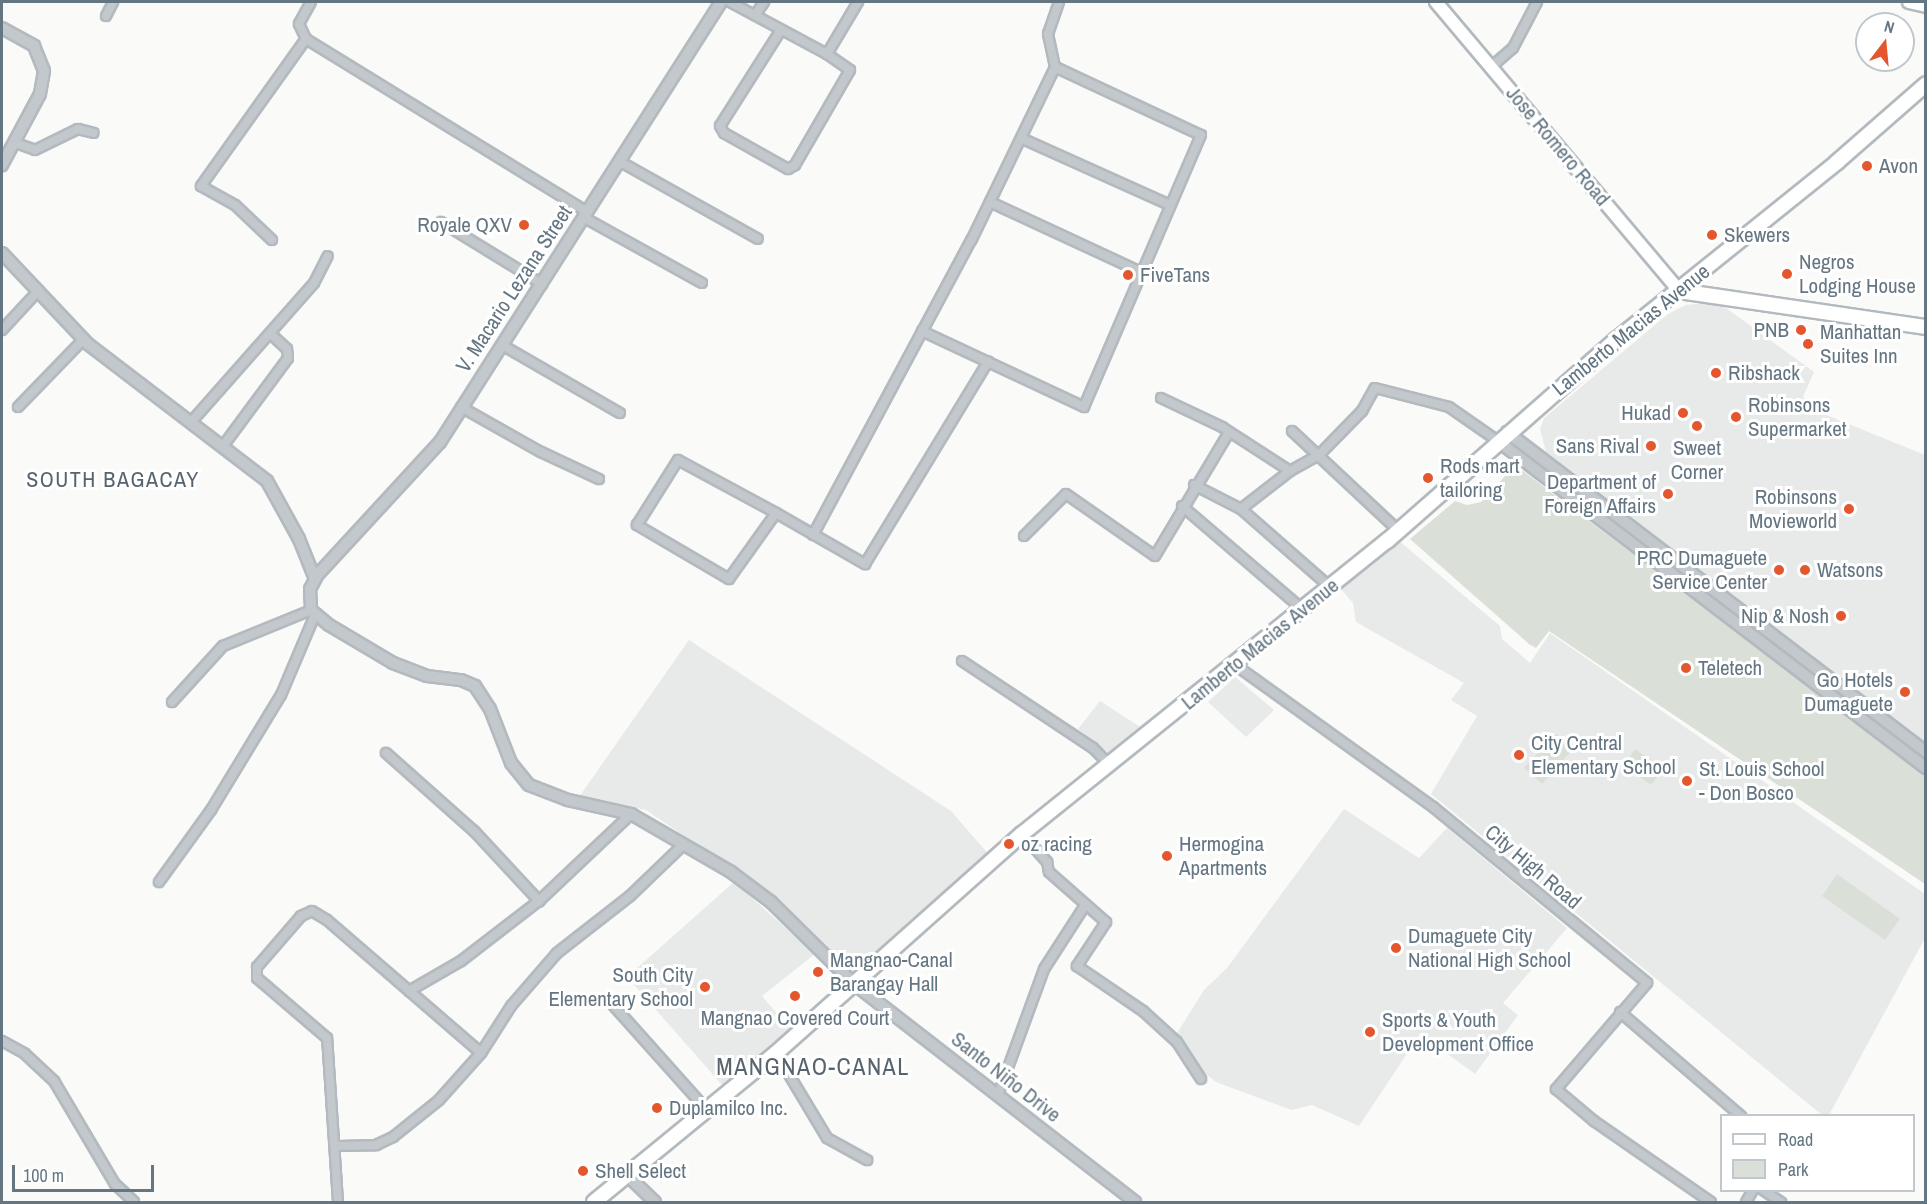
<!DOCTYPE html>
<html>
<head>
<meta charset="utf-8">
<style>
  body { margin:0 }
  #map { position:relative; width:1927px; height:1204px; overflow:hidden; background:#fafaf8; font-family:"Archivo Narrow",sans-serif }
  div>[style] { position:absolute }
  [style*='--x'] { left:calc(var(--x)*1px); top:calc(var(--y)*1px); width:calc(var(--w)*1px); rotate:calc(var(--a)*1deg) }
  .built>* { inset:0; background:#e8e9e9 }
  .green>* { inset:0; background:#dadfd7 }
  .roads { filter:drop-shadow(2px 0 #b3babf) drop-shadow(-2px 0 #b3babf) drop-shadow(0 2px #b3babf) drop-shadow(0 -2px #b3babf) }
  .minor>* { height:8px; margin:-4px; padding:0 4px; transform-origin:4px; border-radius:4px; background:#c3c8cc }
  .tertiary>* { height:10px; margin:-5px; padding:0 5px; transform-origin:5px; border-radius:5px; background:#c3c8cc }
  .secondary>* { height:12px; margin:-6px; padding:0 6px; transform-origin:6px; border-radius:6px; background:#fff }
  .primary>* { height:14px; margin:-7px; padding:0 7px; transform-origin:7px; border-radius:7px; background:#fff }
  .dots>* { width:16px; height:16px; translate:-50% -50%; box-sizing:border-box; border:3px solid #fff; border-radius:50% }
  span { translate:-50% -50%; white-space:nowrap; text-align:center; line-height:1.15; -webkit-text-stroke:6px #fff; paint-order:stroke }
  .street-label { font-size:21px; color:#657683 }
  .poi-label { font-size:21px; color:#657683 }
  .left { translate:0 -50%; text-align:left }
  .right { translate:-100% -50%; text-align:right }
  .neighbourhood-label { font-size:22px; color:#57646e; letter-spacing:1.5px }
  .quarter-label { font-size:24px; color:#57646e; letter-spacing:1.5px }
  .frame { position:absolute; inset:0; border:3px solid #657683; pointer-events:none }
  .legend { position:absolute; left:1720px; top:1114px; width:195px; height:78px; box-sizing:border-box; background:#fff; border:2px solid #c1c8cd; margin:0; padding:8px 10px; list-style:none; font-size:18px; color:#657683 }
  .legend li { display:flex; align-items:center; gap:12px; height:30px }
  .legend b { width:30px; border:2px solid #c1c8cd }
  .north { position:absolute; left:1855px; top:12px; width:60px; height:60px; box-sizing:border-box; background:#fff; border:2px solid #c1c8cd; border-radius:50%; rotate:16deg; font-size:16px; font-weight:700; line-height:24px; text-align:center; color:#657683 }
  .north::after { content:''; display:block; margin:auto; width:21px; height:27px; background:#e4572e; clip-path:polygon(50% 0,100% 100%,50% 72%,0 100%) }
  .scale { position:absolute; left:12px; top:1165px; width:142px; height:27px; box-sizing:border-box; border:3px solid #657683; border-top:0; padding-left:8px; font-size:18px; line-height:21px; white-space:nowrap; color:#657683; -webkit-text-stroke:4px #fff; paint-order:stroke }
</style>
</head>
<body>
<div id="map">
  <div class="built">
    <i style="clip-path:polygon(1707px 303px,1722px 305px,1814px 372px,1803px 397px,1824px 414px,1925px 455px,1925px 747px,1546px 452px,1540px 429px,1544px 418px,1668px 314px,1686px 305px)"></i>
    <i style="clip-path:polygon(1398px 540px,1500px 626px,1502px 639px,1530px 663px,1550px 633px,1925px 894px,1925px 938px,1829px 1115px,1822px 1115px,1431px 794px,1477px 716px,1451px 700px,1464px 683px,1356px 622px,1353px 603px,1341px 589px)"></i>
    <i style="clip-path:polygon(689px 640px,951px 811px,991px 857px,854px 974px,765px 891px,646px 810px,579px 797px)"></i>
    <i style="clip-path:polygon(1235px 677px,1274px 710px,1246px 737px,1208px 702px)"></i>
    <i style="clip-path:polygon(1100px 701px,1145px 730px,1114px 757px,1078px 729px)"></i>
    <i style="clip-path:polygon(1344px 809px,1419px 858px,1447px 828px,1567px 928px,1503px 1003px,1518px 1015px,1475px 1074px,1420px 1034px,1359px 1126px,1312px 1105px,1292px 1110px,1216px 1082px,1195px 1065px,1176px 1035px,1204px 990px,1227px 968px)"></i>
    <i style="clip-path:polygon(734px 882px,815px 954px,762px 996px,790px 1029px,723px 1086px,627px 977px)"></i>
  </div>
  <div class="green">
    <i style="clip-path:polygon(1519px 468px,1925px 775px,1925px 884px,1549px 631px,1536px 648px,1529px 644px,1410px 539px,1455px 501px,1467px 505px,1481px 502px,1506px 475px)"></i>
    <i style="clip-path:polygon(1556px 734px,1573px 749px,1542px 784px,1524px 768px)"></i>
    <i style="clip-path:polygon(1635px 749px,1663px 769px,1651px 785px,1624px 765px)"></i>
    <i style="clip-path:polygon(1837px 874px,1900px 919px,1885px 940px,1822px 896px)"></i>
  </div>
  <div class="roads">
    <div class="minor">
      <i style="--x:311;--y:2;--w:25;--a:119"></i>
      <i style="--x:299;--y:24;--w:17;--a:65"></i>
      <i style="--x:306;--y:39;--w:330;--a:31.6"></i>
      <i style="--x:730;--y:2;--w:110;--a:28.2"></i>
      <i style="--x:827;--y:54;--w:28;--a:35"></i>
      <i style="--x:850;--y:70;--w:110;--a:120.1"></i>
      <i style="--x:795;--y:165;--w:8;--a:150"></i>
      <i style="--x:788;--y:169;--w:73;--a:-150.6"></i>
      <i style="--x:724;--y:133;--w:8;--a:-120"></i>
      <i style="--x:720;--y:126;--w:114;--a:-57.6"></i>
      <i style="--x:755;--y:15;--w:16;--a:-55"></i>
      <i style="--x:106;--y:16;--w:16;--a:-63"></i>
      <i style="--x:827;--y:54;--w:61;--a:-59.2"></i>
      <i style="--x:1055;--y:67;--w:34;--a:-102"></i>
      <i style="--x:1048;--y:34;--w:34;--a:-71"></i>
      <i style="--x:1491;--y:67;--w:29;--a:-41"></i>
      <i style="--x:1513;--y:48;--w:52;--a:-62.4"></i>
      <i style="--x:1023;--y:139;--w:161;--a:24.2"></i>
      <i style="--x:16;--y:143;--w:20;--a:20"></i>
      <i style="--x:35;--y:150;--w:48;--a:-26"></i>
      <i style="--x:78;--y:129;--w:16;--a:14"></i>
      <i style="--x:619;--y:161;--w:159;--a:29.3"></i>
      <i style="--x:990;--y:202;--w:166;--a:24.9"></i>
      <i style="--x:583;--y:217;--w:136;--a:29"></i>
      <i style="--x:441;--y:222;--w:119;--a:31.5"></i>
      <i style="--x:272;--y:240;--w:51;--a:-136.6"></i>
      <i style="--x:235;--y:205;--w:39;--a:-151"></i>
      <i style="--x:201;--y:186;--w:181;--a:-54.5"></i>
      <i style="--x:2;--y:330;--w:54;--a:-47.2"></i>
      <i style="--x:502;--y:345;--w:136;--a:30"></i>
      <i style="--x:1161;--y:398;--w:68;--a:25.4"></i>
      <i style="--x:1222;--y:427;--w:81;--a:32.9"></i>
      <i style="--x:18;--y:407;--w:95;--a:-45.9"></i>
      <i style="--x:461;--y:407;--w:92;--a:29.4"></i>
      <i style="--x:541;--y:452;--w:64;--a:25"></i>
      <i style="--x:192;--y:421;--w:184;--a:-48.5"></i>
      <i style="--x:314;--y:283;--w:30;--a:-63"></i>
      <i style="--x:1292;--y:431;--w:146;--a:43.1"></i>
      <i style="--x:223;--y:446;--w:109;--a:-53.5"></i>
      <i style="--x:288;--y:358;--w:9;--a:-96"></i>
      <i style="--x:287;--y:349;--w:23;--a:-137"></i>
      <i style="--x:1194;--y:485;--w:53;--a:27.1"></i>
      <i style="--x:1241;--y:509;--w:118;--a:41.2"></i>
      <i style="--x:1182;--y:506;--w:158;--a:40.6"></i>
      <i style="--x:1241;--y:509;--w:62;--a:-37.8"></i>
      <i style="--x:1290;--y:471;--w:33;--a:-29"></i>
      <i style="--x:1319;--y:455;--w:62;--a:-45.7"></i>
      <i style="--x:1362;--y:411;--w:26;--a:-61"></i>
      <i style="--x:1375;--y:388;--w:76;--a:14.4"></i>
      <i style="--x:1449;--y:407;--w:60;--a:34.8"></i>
      <i style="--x:776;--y:513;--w:81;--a:125.5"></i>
      <i style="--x:729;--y:579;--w:107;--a:-149.6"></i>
      <i style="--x:637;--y:525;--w:77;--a:-57.8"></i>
      <i style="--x:678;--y:460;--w:111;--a:28.4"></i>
      <i style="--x:776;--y:513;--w:103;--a:29.8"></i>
      <i style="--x:865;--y:564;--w:237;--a:-58.7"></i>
      <i style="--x:813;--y:535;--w:336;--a:-61.8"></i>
      <i style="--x:972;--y:239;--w:191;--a:-64.2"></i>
      <i style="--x:1055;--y:67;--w:161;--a:25"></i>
      <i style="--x:1201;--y:135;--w:296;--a:113.3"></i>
      <i style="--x:1084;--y:407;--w:179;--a:-154.9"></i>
      <i style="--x:1024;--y:536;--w:59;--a:-45"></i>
      <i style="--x:1066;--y:494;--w:108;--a:34.9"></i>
      <i style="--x:1155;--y:556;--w:142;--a:-59.1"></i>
      <i style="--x:962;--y:661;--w:157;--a:33.6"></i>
      <i style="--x:1093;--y:748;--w:23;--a:45"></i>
      <i style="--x:1234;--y:664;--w:245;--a:35.7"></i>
      <i style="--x:1433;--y:807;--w:277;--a:39.4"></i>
      <i style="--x:1647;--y:983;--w:140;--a:130.6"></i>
      <i style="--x:1556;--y:1089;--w:50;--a:40.1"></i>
      <i style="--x:1594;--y:1121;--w:142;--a:34.7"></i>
      <i style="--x:172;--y:702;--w:76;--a:-47.7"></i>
      <i style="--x:223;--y:646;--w:95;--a:-22.2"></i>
      <i style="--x:386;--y:753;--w:118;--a:41.6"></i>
      <i style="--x:474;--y:831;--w:96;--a:47.1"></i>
      <i style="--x:1022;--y:834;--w:38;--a:48"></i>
      <i style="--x:1047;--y:862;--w:10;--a:79"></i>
      <i style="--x:1049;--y:872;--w:76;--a:41.3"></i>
      <i style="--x:1106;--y:922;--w:53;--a:123.4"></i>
      <i style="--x:1077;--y:966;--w:80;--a:34.3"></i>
      <i style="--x:1143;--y:1011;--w:46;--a:42.4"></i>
      <i style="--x:1177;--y:1042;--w:44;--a:57"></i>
      <i style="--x:159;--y:882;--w:89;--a:-54.2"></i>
      <i style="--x:211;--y:810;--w:135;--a:-58.7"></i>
      <i style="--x:281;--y:695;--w:87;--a:-67"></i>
      <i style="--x:409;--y:991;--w:60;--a:-30"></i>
      <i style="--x:461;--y:961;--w:98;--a:-37.6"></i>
      <i style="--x:539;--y:901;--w:127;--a:-43.4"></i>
      <i style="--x:613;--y:1005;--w:140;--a:48.2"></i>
      <i style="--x:1620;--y:1012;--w:160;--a:40.7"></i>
      <i style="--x:2;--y:1041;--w:26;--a:29"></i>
      <i style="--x:25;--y:1054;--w:40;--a:43"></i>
      <i style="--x:54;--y:1081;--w:120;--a:59.4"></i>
      <i style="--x:115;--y:1184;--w:26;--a:43"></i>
      <i style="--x:776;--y:1053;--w:99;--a:59"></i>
      <i style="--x:827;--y:1138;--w:46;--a:28.8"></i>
      <i style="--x:998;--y:1095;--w:134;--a:-69.9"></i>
      <i style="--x:1044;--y:969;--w:74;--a:-57.2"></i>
      <i style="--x:337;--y:1146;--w:39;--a:-1"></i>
      <i style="--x:376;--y:1145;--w:19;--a:-25"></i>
      <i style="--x:393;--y:1137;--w:59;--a:-38.8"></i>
      <i style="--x:439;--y:1100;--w:63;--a:-48.2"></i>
      <i style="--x:1763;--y:1190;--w:22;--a:34"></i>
      <i style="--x:338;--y:1202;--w:164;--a:-93.8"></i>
      <i style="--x:327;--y:1038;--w:92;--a:-139.4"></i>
      <i style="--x:257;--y:978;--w:11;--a:-90"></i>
      <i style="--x:257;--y:967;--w:67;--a:-49.2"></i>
      <i style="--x:301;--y:916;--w:12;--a:-24"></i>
      <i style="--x:312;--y:911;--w:17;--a:31"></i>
      <i style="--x:327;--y:920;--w:203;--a:40.8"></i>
      <i style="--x:481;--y:1053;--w:56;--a:-57.4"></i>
      <i style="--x:511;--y:1006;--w:70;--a:-49"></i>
      <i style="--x:557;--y:953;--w:93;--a:-38"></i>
      <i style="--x:630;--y:896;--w:75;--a:-43.9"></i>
      <i style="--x:1746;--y:1202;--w:14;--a:-60"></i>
    </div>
    <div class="tertiary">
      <i style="--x:721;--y:2;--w:522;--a:122.56"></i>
      <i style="--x:440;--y:442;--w:180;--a:132.7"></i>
      <i style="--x:318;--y:574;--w:17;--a:118"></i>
      <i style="--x:310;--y:589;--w:21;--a:87"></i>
      <i style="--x:311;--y:610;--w:23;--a:40"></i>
      <i style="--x:329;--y:625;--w:74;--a:30.7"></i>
      <i style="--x:393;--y:663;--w:36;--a:21"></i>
      <i style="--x:427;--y:676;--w:34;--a:7"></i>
      <i style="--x:461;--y:680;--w:15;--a:23"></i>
      <i style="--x:475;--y:686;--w:27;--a:57"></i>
      <i style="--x:490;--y:709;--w:58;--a:68.7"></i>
      <i style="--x:511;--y:763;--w:28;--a:51"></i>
      <i style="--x:529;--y:785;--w:42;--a:21"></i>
      <i style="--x:568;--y:800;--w:65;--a:12.5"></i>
      <i style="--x:631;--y:814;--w:116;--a:30.1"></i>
      <i style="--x:731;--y:872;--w:50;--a:36.9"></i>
      <i style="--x:771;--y:902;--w:115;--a:44.6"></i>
      <i style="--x:853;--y:983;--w:357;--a:37.8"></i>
      <i style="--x:2;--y:28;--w:37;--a:29"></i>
      <i style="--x:34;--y:46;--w:27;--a:68"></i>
      <i style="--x:44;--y:71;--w:23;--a:100"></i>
      <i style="--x:40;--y:94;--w:81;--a:118.2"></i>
      <i style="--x:2;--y:253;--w:125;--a:46.6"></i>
      <i style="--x:88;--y:344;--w:225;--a:37.4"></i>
      <i style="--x:267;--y:481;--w:66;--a:61.1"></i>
      <i style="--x:299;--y:539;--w:43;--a:68.2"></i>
      <i style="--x:1507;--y:432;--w:527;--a:37.37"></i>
      <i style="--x:1498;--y:441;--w:539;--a:37.38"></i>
      <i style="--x:627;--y:1175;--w:39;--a:44"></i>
    </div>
    <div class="secondary">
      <i style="--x:1436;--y:2;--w:378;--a:49.9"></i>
      <i style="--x:1909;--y:2;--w:17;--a:13"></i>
    </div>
    <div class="primary">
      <i style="--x:1679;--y:291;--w:250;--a:8.3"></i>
      <i style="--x:594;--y:1202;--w:235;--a:-39.3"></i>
      <i style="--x:776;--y:1053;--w:329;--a:-41.7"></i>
      <i style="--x:1022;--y:834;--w:468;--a:-38.8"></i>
      <i style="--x:1387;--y:541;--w:305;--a:-41.3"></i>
      <i style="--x:1616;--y:340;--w:284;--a:-38.8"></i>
      <i style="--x:1837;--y:162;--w:118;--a:-41.2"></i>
    </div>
  </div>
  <div class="dots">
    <i style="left:1867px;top:166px;background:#e4572e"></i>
    <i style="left:524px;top:225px;background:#e4572e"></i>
    <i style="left:1712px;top:235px;background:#e4572e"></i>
    <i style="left:1787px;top:274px;background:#e4572e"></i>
    <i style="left:1128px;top:275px;background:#e4572e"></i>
    <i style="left:1801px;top:330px;background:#e4572e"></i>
    <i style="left:1808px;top:344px;background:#e4572e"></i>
    <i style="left:1716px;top:373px;background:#e4572e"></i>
    <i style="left:1683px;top:413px;background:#e4572e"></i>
    <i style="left:1736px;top:417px;background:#e4572e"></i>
    <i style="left:1697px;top:426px;background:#e4572e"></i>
    <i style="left:1651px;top:446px;background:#e4572e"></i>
    <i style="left:1428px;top:478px;background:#e4572e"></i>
    <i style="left:1668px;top:494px;background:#e4572e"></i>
    <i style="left:1849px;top:509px;background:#e4572e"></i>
    <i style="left:1779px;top:570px;background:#e4572e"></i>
    <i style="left:1805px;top:570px;background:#e4572e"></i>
    <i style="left:1841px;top:616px;background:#e4572e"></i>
    <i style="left:1686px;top:668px;background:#e4572e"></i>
    <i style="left:1905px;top:692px;background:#e4572e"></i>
    <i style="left:1519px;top:755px;background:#e4572e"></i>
    <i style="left:1687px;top:781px;background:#e4572e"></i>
    <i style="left:1009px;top:844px;background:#e4572e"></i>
    <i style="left:1167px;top:856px;background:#e4572e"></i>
    <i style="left:1396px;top:948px;background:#e4572e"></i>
    <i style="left:818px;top:972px;background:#e4572e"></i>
    <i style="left:705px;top:987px;background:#e4572e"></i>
    <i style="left:795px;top:996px;background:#e4572e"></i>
    <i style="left:1370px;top:1032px;background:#e4572e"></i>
    <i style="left:657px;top:1108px;background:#e4572e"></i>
    <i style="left:583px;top:1171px;background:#e4572e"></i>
  </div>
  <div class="street-label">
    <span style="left:1558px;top:146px;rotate:50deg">Jose Romero Road</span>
    <span style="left:514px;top:289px;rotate:-57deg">V. Macario Lezana Street</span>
    <span style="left:1631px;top:330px;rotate:-39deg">Lamberto Macias Avenue</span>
    <span style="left:1260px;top:644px;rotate:-39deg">Lamberto Macias Avenue</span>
    <span style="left:1533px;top:867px;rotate:40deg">City High Road</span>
    <span style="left:1006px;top:1077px;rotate:38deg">Santo Niño Drive</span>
  </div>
  <div class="poi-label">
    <span class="left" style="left:1879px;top:166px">Avon</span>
    <span class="right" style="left:512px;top:225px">Royale QXV</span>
    <span class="left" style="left:1724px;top:235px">Skewers</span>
    <span class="left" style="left:1799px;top:274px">Negros<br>Lodging House</span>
    <span class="left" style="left:1140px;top:275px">FiveTans</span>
    <span class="right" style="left:1789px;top:330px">PNB</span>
    <span class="left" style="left:1820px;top:344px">Manhattan<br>Suites Inn</span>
    <span class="left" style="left:1728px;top:373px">Ribshack</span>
    <span class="left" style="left:1748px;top:417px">Robinsons<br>Supermarket</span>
    <span class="right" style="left:1671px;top:413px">Hukad</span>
    <span class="right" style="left:1639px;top:446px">Sans Rival</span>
    <span style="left:1697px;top:460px">Sweet<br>Corner</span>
    <span class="left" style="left:1440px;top:478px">Rods mart<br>tailoring</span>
    <span class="right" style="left:1656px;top:494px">Department of<br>Foreign Affairs</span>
    <span class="right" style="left:1837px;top:509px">Robinsons<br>Movieworld</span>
    <span class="right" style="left:1767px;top:570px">PRC Dumaguete<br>Service Center</span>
    <span class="left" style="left:1817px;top:570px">Watsons</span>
    <span class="right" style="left:1829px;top:616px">Nip &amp; Nosh</span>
    <span class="left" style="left:1698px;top:668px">Teletech</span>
    <span class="right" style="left:1893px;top:692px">Go Hotels<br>Dumaguete</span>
    <span class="left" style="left:1531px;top:755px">City Central<br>Elementary School</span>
    <span class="left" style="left:1699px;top:781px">St. Louis School<br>- Don Bosco</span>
    <span class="left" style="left:1021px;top:844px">oz racing</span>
    <span class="left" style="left:1179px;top:856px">Hermogina<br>Apartments</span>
    <span class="left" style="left:1408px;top:948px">Dumaguete City<br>National High School</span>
    <span class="left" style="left:830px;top:972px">Mangnao-Canal<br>Barangay Hall</span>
    <span class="right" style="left:693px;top:987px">South City<br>Elementary School</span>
    <span style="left:795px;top:1018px">Mangnao Covered Court</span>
    <span class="left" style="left:1382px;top:1032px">Sports &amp; Youth<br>Development Office</span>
    <span class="left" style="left:669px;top:1108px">Duplamilco Inc.</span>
    <span class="left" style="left:595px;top:1171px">Shell Select</span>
  </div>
  <div class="neighbourhood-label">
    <span style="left:113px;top:480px">SOUTH BAGACAY</span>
  </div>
  <div class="quarter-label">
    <span style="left:813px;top:1067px">MANGNAO-CANAL</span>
  </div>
  <div class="frame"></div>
  <ul class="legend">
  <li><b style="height:8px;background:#fff"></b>Road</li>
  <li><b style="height:16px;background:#dadfd7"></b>Park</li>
  </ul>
  <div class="north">N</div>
  <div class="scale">100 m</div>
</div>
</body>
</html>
